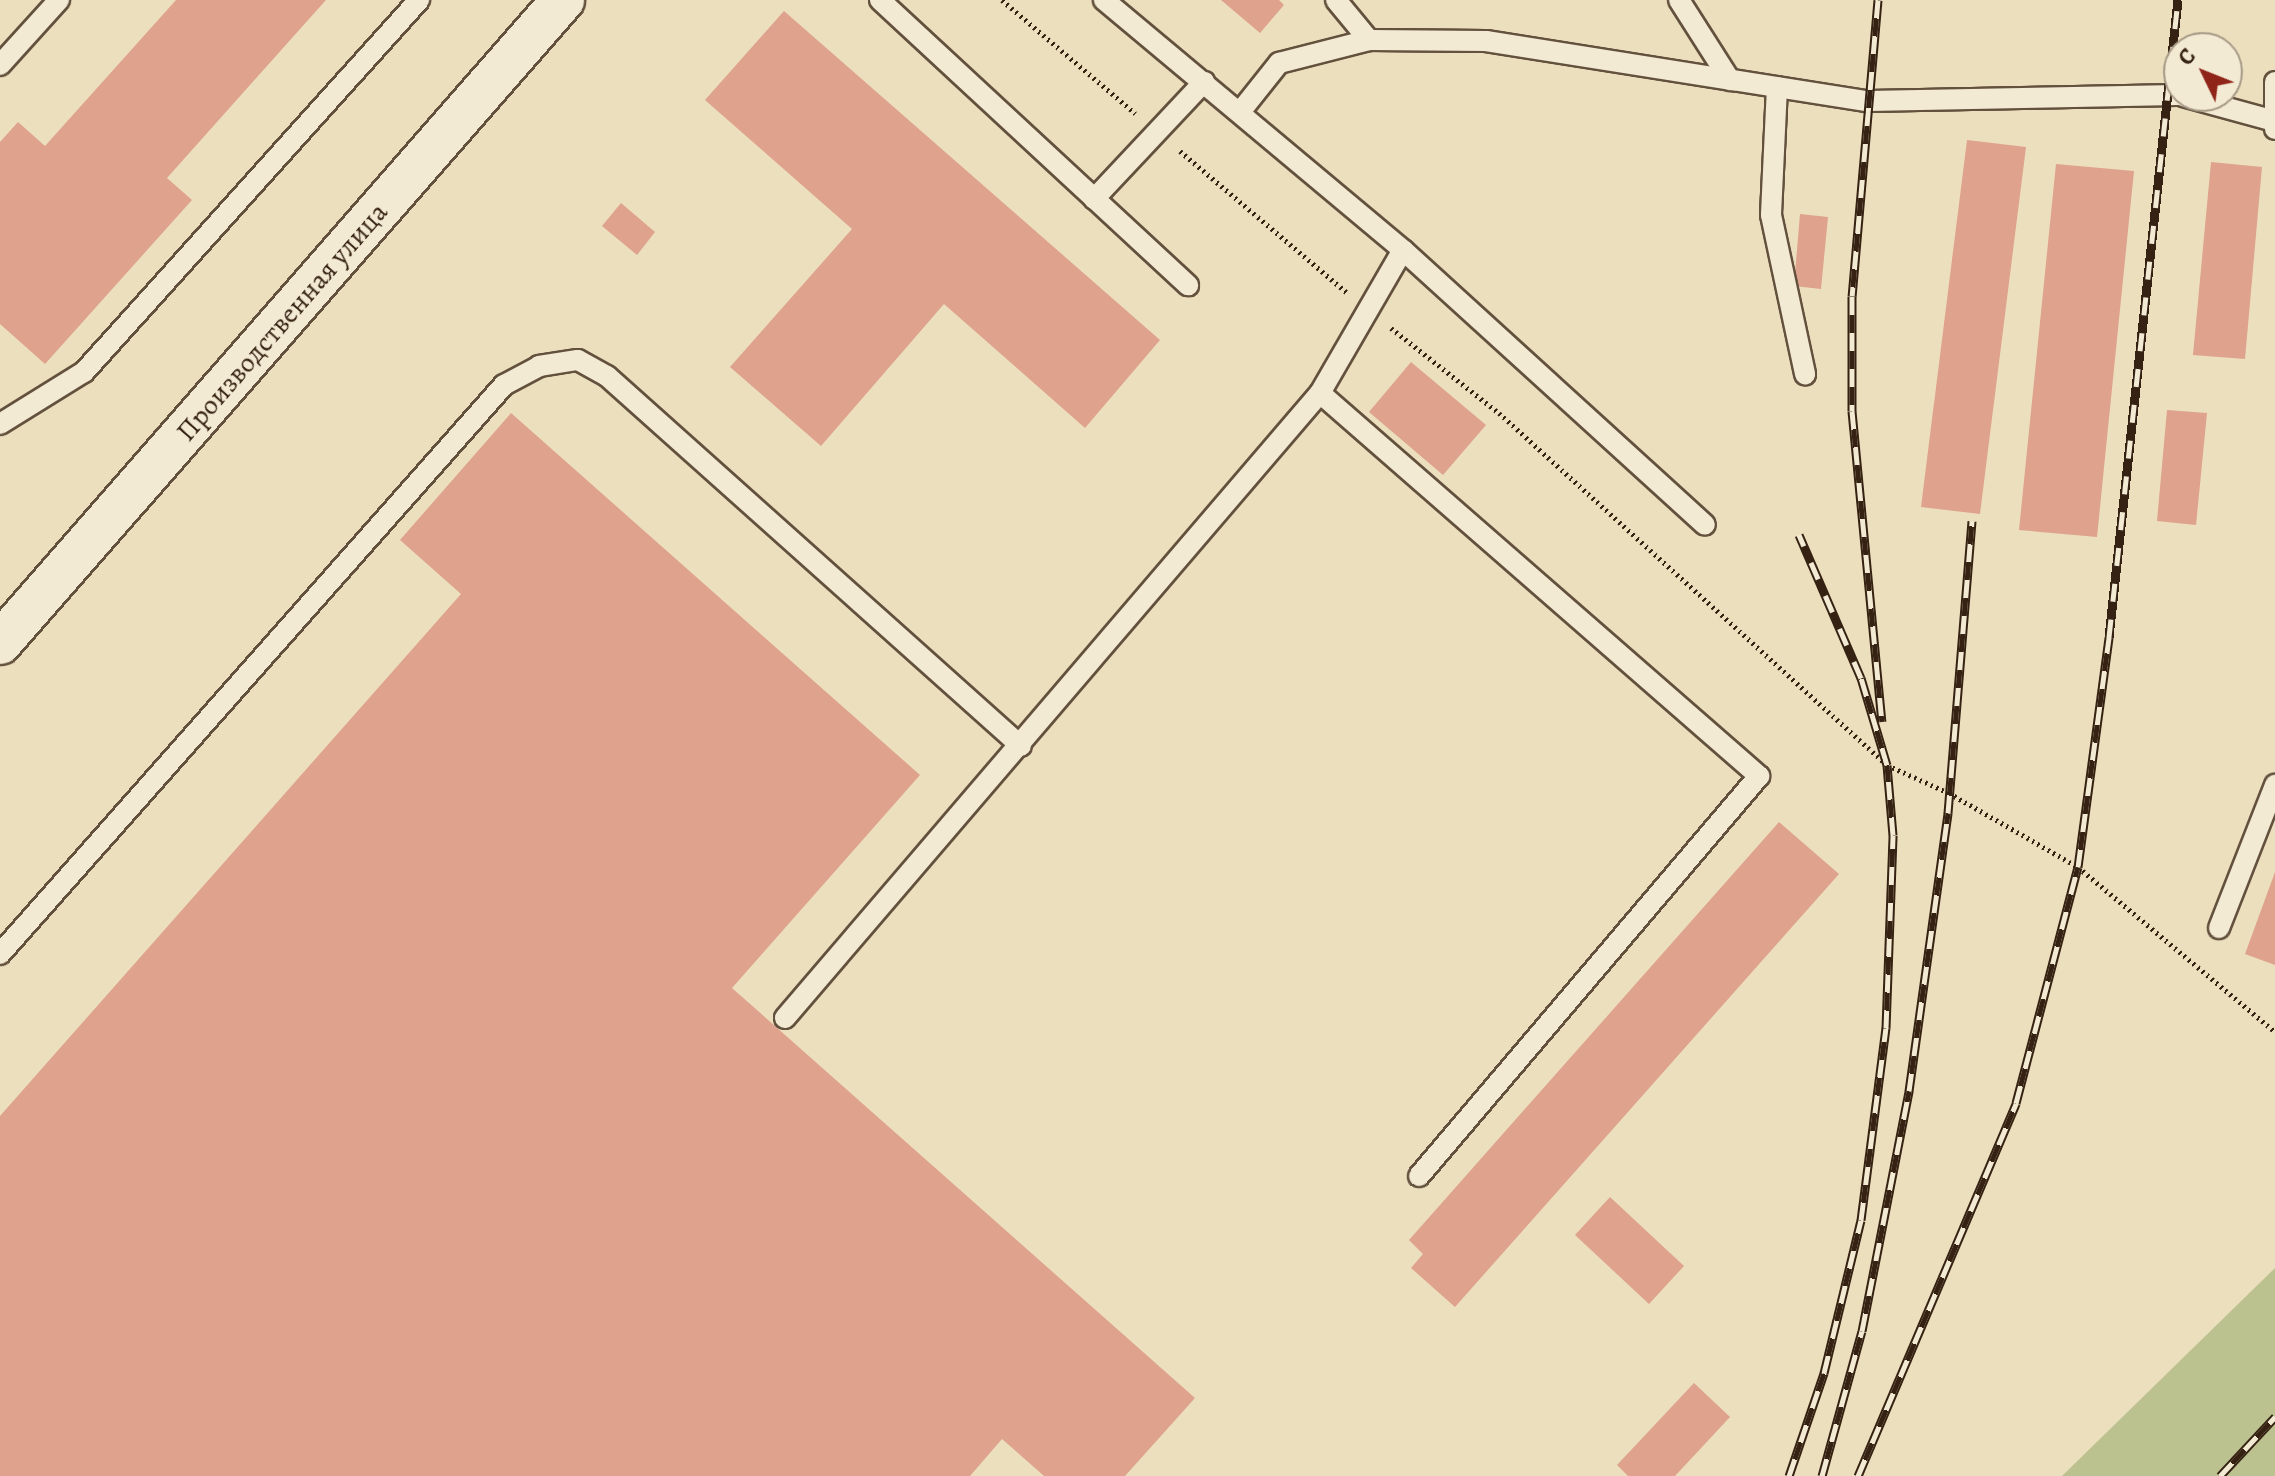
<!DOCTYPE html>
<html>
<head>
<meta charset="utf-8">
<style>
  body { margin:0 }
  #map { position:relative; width:2275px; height:1476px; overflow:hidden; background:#ecdfbd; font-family:Alegreya,serif }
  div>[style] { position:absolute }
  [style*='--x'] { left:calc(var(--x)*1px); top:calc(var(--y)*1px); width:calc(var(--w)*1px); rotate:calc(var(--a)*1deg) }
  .green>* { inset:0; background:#bbc18f }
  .building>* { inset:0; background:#dea28d }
  .path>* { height:5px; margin-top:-2.5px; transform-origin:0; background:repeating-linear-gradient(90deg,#352213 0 2px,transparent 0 6px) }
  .roads { filter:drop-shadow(2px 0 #63513e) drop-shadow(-2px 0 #63513e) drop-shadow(0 2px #63513e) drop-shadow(0 -2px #63513e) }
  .service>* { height:20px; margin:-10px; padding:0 10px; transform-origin:10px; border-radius:10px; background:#f3ead4 }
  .minor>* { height:42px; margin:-21px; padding:0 21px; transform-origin:21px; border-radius:21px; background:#f3ead4 }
  .rail>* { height:9px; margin-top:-4.5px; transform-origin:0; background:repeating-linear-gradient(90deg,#f3ead4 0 18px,#352213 0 36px); box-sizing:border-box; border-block:2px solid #352213 }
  span { translate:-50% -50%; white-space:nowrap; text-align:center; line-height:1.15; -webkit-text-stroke:6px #f3ead4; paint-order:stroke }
  .street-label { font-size:28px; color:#352213 }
  .north { position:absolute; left:2163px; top:32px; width:80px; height:80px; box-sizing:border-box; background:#f3ead4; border:2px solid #a79a87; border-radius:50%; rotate:313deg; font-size:22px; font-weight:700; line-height:32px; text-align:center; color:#352213 }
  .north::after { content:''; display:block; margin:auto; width:28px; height:36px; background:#8f2418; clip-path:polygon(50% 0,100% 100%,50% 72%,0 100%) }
</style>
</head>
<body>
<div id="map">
  <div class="green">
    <i style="clip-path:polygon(2275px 1268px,2275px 1476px,2062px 1476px)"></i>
  </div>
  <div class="building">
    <i style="clip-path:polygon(176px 0,326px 0,167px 178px,192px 200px,45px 364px,0 324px,0 142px,18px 122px,45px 146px)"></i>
    <i style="clip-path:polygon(1221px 0,1279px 0,1284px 5px,1260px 33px)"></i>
    <i style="clip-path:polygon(784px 11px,1160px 340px,1085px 428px,944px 304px,821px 446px,730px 367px,852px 229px,705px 100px)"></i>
    <i style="clip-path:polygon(1967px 140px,2026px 147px,1980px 514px,1921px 507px)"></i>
    <i style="clip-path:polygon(2211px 162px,2262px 167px,2245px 359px,2193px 355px)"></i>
    <i style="clip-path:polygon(2056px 164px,2134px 171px,2097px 537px,2019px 530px)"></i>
    <i style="clip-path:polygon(621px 203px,655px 232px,637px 255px,602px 226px)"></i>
    <i style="clip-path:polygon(1800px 214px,1828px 217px,1821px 289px,1794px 286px)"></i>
    <i style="clip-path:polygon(1411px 362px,1486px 425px,1443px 475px,1369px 412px)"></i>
    <i style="clip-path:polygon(2167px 410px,2207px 413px,2196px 525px,2157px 521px)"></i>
    <i style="clip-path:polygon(511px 413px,920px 775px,732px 988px,1195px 1398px,1125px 1476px,1044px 1476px,1002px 1439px,970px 1476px,0 1476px,0 1116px,461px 594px,400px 540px)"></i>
    <i style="clip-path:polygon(1779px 822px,1839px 874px,1455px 1307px,1411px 1268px,1423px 1254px,1409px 1240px)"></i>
    <i style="clip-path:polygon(2275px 872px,2275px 965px,2245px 954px)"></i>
    <i style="clip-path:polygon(1610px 1197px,1684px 1266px,1649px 1304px,1575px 1235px)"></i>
    <i style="clip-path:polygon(1694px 1383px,1730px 1417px,1675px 1476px,1628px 1476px,1617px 1465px)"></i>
  </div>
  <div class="path">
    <i style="--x:1002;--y:0;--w:175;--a:40.4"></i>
    <i style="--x:1180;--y:151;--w:218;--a:40.3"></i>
    <i style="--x:1391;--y:328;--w:137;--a:38.2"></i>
    <i style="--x:1499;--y:413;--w:524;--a:42.21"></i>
    <i style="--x:1887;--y:765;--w:68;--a:24.3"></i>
    <i style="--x:1949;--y:793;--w:149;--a:29.8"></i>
    <i style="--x:2078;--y:867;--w:257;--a:39.9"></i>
  </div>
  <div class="roads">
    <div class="service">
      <i style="--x:880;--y:0;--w:420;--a:42.8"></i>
      <i style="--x:1336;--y:0;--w:52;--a:50.5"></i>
      <i style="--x:1679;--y:0;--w:95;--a:57.5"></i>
      <i style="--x:0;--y:65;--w:88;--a:-47.8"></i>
      <i style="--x:2275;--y:82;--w:47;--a:90"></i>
      <i style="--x:1777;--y:87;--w:128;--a:92.7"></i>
      <i style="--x:1771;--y:215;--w:163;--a:77.9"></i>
      <i style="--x:2183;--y:96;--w:91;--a:15.3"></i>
      <i style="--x:1240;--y:112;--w:63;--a:-51.5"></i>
      <i style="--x:1279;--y:63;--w:93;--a:-14.3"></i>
      <i style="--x:1369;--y:40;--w:117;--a:0.5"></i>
      <i style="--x:1486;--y:41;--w:385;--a:9"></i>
      <i style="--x:1866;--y:101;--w:313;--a:-1.1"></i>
      <i style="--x:1094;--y:199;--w:161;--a:-46.8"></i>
      <i style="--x:1403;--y:250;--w:408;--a:42.3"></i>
      <i style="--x:1320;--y:393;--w:583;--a:41.1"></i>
      <i style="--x:1759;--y:776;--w:525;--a:130.36"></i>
      <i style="--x:0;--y:424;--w:99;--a:-31.8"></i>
      <i style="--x:84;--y:372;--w:501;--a:-48"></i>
      <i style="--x:2219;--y:928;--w:154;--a:-68.6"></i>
      <i style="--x:0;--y:954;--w:760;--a:-48.47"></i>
      <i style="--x:504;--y:385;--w:40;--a:-28"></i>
      <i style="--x:539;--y:366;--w:39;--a:-9"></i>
      <i style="--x:578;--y:360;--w:33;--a:29"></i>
      <i style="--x:607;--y:376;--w:555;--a:41.79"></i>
      <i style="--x:785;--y:1018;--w:823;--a:-49.44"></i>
      <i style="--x:1320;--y:393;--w:165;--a:-59.9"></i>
      <i style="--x:1403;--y:250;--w:390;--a:-140.1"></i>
    </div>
    <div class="minor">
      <i style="--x:0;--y:643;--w:855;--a:-48.8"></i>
    </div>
  </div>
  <div class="rail">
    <i style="--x:1878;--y:0;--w:297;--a:95"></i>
    <i style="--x:1852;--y:296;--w:115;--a:90"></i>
    <i style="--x:1852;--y:411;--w:312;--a:84.5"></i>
    <i style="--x:1789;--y:1476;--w:109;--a:-71.2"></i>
    <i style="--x:1824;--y:1373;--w:157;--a:-76.4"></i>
    <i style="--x:1861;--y:1220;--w:194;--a:-82.6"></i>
    <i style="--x:1886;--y:1028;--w:193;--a:-87.9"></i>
    <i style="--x:1893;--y:835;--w:70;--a:-94.9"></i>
    <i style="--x:1887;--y:765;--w:91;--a:-106.6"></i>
    <i style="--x:1861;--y:678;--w:156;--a:-113.4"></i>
    <i style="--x:1822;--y:1476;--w:150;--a:-74.6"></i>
    <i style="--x:1862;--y:1331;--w:245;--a:-78.9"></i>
    <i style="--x:1909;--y:1091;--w:281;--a:-82"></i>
    <i style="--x:1948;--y:813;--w:293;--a:-85.3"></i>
    <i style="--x:1858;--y:1476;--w:405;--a:-67"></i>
    <i style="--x:2016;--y:1103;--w:244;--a:-75.3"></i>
    <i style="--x:2078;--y:867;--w:232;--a:-82.3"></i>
    <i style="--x:2109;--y:637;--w:641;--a:-83.82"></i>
    <i style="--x:2220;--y:1476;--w:81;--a:-47"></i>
  </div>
  <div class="street-label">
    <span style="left:282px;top:322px;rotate:-49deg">Производственная улица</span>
  </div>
  <div class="north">С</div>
</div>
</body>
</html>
